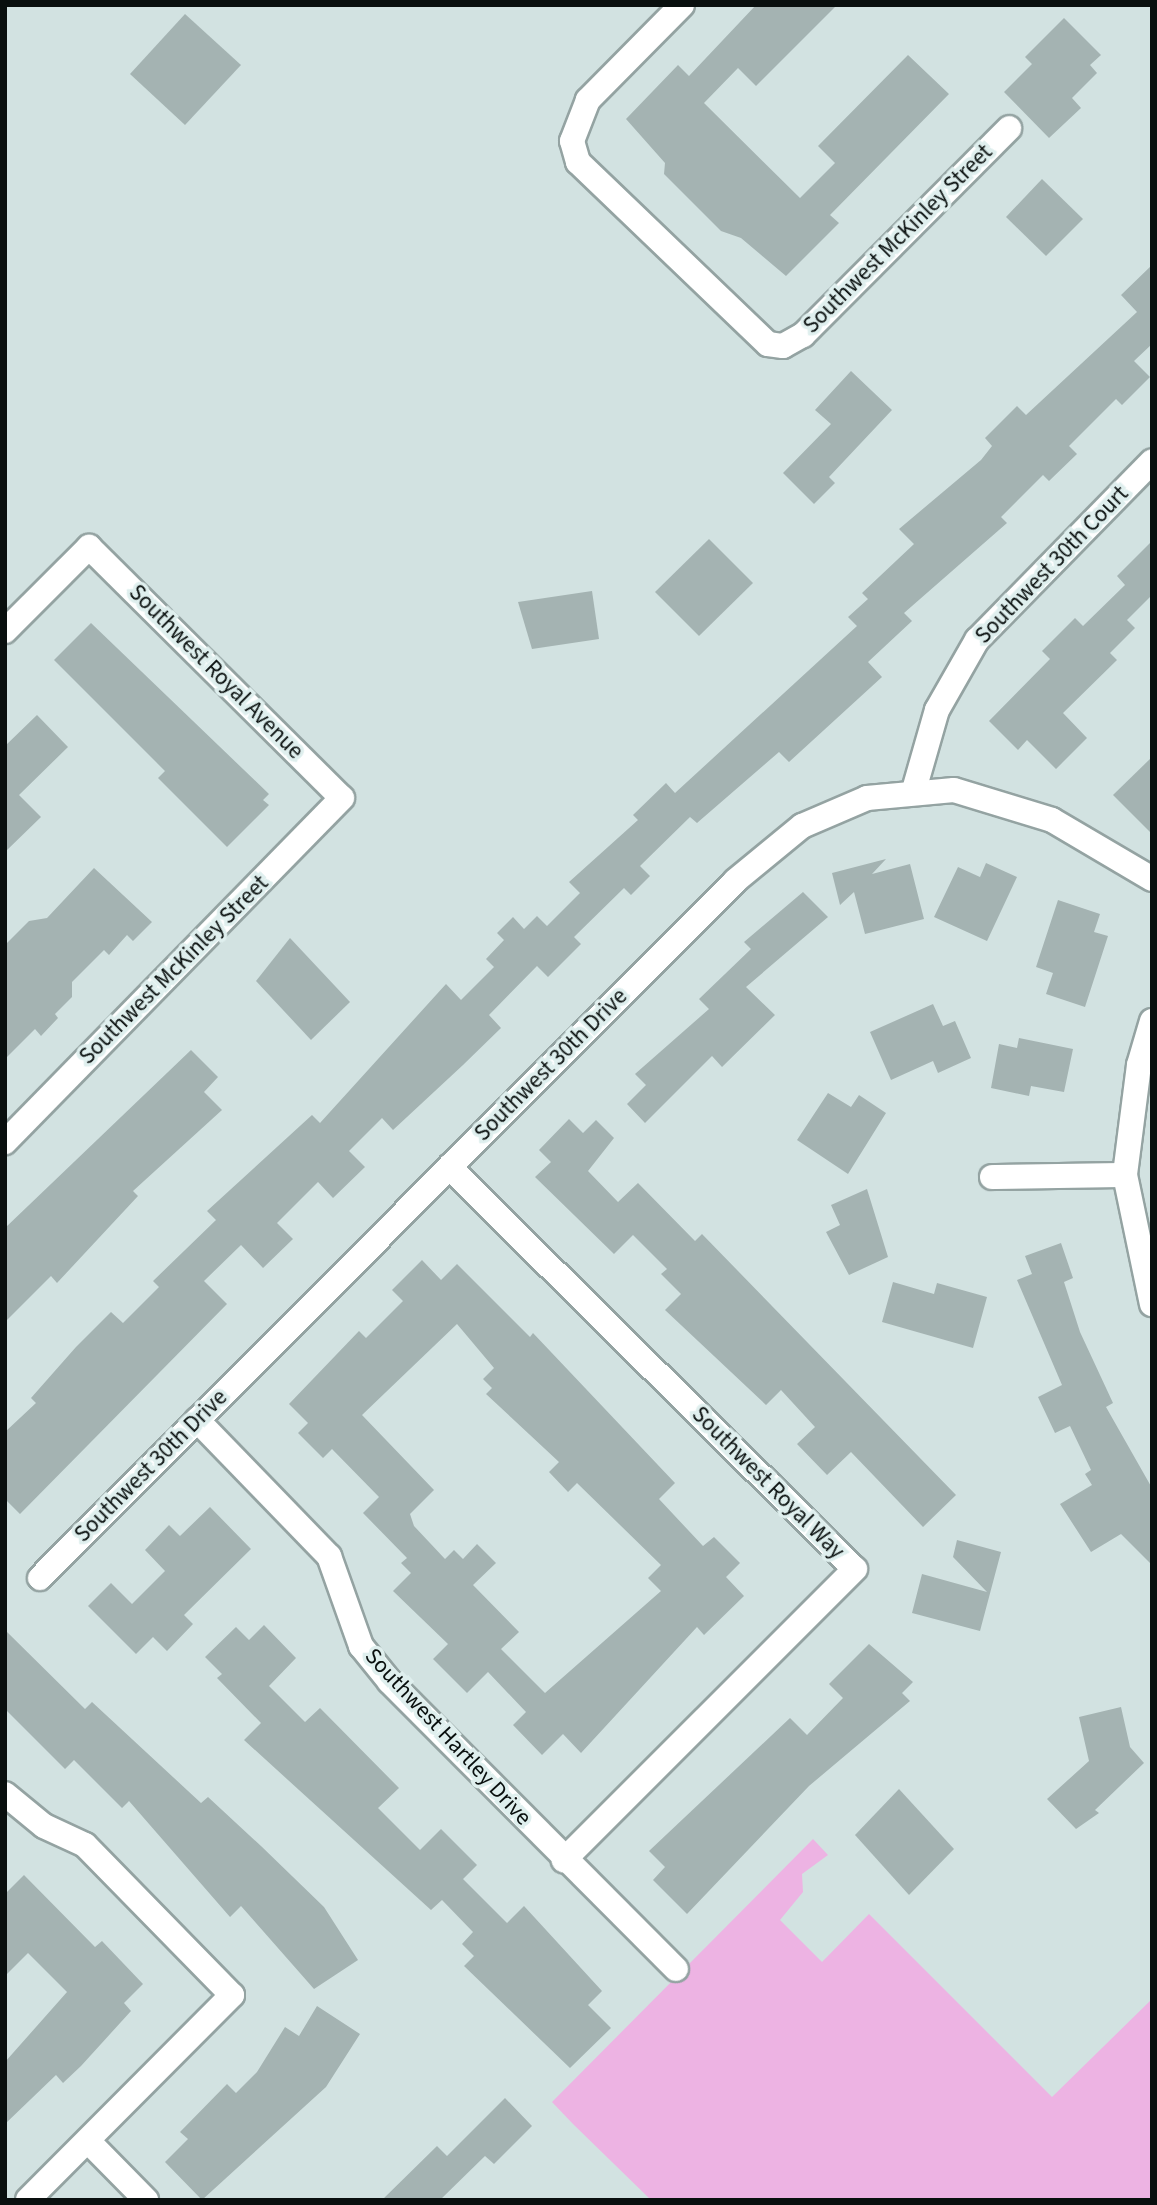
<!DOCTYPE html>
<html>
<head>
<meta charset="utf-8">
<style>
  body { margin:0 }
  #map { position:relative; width:1157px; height:2205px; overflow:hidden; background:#d2e2e1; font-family:"Source Sans 3",sans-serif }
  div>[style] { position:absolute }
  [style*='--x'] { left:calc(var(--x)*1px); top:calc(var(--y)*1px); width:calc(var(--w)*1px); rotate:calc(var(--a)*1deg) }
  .green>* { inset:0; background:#edb3e3 }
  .building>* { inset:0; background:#a4b3b2 }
  .roads { filter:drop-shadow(2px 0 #94a3a2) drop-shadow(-2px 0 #94a3a2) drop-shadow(0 2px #94a3a2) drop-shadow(0 -2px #94a3a2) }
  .minor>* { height:24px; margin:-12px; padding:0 12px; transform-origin:12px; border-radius:12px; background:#fff }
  span { translate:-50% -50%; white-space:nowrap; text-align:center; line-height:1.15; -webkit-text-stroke:7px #dfefee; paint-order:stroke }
  .street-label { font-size:23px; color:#090f0e }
  .frame { position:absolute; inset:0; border:7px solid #090f0e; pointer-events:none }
</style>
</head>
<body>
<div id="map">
  <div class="green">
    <i style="clip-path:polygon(813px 1839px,828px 1855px,802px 1874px,803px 1892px,780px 1920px,822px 1962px,869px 1914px,1052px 2097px,1152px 1999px,1152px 2200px,651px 2200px,573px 2124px,552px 2102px)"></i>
  </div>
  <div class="building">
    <i style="clip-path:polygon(756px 5px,837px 5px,756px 86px,738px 68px,704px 103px,800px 198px,835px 163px,818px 146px,908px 55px,949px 94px,830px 215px,839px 223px,786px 276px,741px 238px,721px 231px,664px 174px,665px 163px,626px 119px,678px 65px,689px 76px)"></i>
    <i style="clip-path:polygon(185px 14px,241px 65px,185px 125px,130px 74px)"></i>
    <i style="clip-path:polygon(1064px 18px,1101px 55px,1090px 65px,1097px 73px,1072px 98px,1081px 108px,1049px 138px,1004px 92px,1032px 64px,1025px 57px)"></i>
    <i style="clip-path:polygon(1042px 179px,1083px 219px,1046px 256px,1006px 217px)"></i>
    <i style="clip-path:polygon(1152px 265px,1152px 344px,1134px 361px,1150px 377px,1122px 405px,1116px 399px,1069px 446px,1077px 454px,1049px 481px,1043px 475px,1001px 517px,1007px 523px,904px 613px,912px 621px,868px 662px,882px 677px,789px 762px,779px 752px,697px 823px,690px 817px,640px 866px,650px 876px,631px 895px,624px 888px,574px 937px,581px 944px,548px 977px,537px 966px,489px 1015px,501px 1028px,463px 1065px,393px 1130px,382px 1118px,349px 1151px,365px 1167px,333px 1198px,318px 1182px,277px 1223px,293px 1239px,263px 1268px,241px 1245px,204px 1281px,227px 1304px,20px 1514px,5px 1499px,5px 1432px,36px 1403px,31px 1398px,76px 1347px,111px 1312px,123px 1323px,159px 1287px,153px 1281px,216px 1220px,207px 1211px,312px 1115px,320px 1123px,446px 984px,461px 1000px,494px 967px,486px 959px,504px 940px,497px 933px,513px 917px,524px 929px,537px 916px,547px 926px,580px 893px,569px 882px,638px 820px,633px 815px,666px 783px,675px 793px,857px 626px,848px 617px,868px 599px,862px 593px,914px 544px,899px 529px,981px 460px,992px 446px,985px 438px,1017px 406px,1026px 415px,1137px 312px,1121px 295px)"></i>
    <i style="clip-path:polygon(851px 371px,892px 410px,829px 477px,835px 483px,814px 504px,783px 473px,831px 424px,815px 410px)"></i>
    <i style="clip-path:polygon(709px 539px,753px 583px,699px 636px,655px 592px)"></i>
    <i style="clip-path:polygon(1152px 541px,1152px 595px,1127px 620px,1135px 628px,1110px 653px,1117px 660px,1063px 713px,1087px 738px,1056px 769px,1027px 740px,1018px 750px,989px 721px,1050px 659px,1042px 651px,1075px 618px,1083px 626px,1125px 585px,1117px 576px)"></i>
    <i style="clip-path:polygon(592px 591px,599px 639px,532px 649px,518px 602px)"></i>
    <i style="clip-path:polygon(91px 623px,269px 794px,263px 800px,269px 805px,227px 847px,158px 778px,165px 771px,54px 660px)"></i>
    <i style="clip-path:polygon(37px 715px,68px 747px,19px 795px,41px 817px,5px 852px,5px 746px)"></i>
    <i style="clip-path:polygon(1152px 757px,1152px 834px,1113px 795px)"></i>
    <i style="clip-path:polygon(886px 859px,872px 874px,910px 864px,924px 919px,865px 934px,854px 892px,840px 905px,832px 873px)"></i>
    <i style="clip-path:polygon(986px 863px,1017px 877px,987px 941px,934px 917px,958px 867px,980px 877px)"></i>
    <i style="clip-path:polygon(94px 868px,152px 922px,133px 941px,127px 935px,109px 955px,104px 950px,72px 982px,72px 997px,55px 1014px,58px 1018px,41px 1036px,35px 1029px,5px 1059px,5px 945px,29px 921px,47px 918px)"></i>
    <i style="clip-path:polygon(803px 892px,828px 917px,746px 987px,775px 1015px,722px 1067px,712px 1056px,645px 1123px,627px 1104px,646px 1085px,635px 1074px,709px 1009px,699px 999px,751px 949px,744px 942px)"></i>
    <i style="clip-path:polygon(1058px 900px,1100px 914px,1094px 932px,1108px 936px,1085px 1007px,1046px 994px,1053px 973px,1036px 967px)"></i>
    <i style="clip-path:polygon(290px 938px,350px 1002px,311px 1040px,256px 981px)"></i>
    <i style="clip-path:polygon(933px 1004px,943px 1026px,955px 1021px,971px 1058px,938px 1073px,933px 1061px,891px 1080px,870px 1032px)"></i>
    <i style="clip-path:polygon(1019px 1038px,1073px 1049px,1064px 1092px,1031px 1086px,1029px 1096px,991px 1088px,999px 1044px,1017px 1048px)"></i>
    <i style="clip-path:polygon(191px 1050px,218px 1077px,204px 1092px,222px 1110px,133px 1191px,138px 1196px,57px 1283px,51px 1276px,5px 1322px,5px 1228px)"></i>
    <i style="clip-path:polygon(828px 1093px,851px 1107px,859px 1095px,886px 1113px,848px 1174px,797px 1140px)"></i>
    <i style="clip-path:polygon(569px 1119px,583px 1133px,596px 1120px,614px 1138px,588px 1171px,618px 1202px,638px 1183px,695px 1241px,702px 1234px,956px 1495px,923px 1527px,851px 1452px,827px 1475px,797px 1444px,815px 1427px,781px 1390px,766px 1405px,665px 1310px,681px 1294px,661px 1274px,667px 1269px,633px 1235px,614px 1254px,535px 1177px,551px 1162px,539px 1150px)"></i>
    <i style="clip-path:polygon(867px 1189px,888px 1257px,849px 1275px,826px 1232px,840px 1225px,831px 1205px)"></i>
    <i style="clip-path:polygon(1061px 1243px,1073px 1278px,1064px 1282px,1080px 1332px,1113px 1403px,1106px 1407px,1152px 1488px,1152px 1565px,1121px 1534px,1091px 1552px,1060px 1504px,1092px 1485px,1085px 1474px,1091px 1470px,1070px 1426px,1055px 1433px,1038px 1397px,1062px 1385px,1017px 1280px,1032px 1274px,1025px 1256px)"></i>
    <i style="clip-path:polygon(evenodd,422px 1260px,441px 1280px,457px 1264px,530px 1337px,533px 1333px,675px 1483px,659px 1499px,703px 1546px,714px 1537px,740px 1563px,726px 1577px,744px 1596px,704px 1635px,697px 1627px,581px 1753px,563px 1734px,542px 1755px,513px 1725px,526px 1712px,488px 1672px,467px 1693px,433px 1659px,448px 1644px,393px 1591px,411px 1573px,401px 1563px,407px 1558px,363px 1513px,379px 1497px,332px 1449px,323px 1458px,298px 1433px,308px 1423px,289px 1404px,359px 1331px,366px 1338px,403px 1301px,392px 1290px,422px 1260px,457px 1324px,494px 1368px,483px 1379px,492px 1388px,486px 1394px,559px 1462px,549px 1472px,568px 1492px,577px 1483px,661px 1565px,648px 1578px,661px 1591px,545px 1693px,501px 1649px,519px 1632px,473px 1585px,496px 1563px,477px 1544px,463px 1559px,454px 1550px,445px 1559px,414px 1526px,410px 1514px,434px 1490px,362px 1415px,457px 1324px)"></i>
    <i style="clip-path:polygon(893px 1282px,934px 1294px,937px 1283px,987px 1297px,973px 1348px,882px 1322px)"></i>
    <i style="clip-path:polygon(210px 1507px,251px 1549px,184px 1615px,193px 1624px,167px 1651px,153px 1637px,136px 1654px,88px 1606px,111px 1583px,132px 1604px,165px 1571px,145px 1550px,169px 1525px,180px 1536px)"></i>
    <i style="clip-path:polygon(957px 1540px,1001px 1552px,980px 1631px,912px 1613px,922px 1574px,987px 1592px,953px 1557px)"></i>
    <i style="clip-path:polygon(264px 1625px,296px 1658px,269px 1686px,305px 1722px,320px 1708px,399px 1788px,378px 1808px,420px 1850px,441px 1829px,477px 1865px,463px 1879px,507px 1923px,524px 1906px,602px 1991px,588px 2005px,611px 2028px,570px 2068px,464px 1966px,474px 1956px,462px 1944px,473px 1932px,442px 1900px,431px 1910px,244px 1740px,261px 1723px,217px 1678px,222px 1674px,205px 1657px,236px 1627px,249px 1640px)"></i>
    <i style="clip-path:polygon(5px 1630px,85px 1709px,92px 1702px,201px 1803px,208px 1797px,261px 1846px,324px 1907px,358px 1960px,314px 1989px,241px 1906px,230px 1917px,129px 1801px,122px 1808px,74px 1760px,65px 1769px,5px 1709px)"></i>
    <i style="clip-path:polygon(869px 1644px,913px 1682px,902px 1693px,910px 1701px,809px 1786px,687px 1914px,653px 1880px,665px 1867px,649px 1851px,790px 1718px,807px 1735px,843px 1698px,829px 1684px)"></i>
    <i style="clip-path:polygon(1121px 1707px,1130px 1747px,1144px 1763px,1095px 1810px,1099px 1813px,1076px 1829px,1047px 1799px,1089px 1761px,1079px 1717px)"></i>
    <i style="clip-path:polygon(899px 1789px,954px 1849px,909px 1895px,855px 1835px)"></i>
    <i style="clip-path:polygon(24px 1875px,95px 1947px,102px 1941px,143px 1984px,124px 2003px,131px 2011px,81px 2066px,63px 2083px,56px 2075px,5px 2124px,5px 2062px,67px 1992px,28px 1953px,5px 1976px,5px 1894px)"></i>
    <i style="clip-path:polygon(317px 2006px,360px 2034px,326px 2087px,202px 2200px,165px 2162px,188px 2139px,180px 2132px,227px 2084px,236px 2093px,257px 2072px,285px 2027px,299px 2036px)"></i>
    <i style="clip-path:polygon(505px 2098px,532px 2126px,494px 2164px,485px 2156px,440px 2200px,382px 2200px,437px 2146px,447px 2156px)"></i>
  </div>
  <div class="roads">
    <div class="minor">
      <i style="--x:682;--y:5;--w:134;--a:134.7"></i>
      <i style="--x:588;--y:100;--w:44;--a:111.3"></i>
      <i style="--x:572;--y:141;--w:22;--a:74"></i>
      <i style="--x:578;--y:162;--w:263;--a:43.8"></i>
      <i style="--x:768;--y:344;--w:15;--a:8"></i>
      <i style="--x:783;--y:346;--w:23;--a:-29"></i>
      <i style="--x:803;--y:335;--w:292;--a:-45.1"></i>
      <i style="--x:5;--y:631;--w:119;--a:-45"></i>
      <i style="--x:89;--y:547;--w:356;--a:44.8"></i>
      <i style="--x:342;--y:798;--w:482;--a:134.4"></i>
      <i style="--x:914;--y:790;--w:83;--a:-74"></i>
      <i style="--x:937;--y:710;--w:81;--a:-60.3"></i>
      <i style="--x:977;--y:640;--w:250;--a:-45.6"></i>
      <i style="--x:1152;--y:1021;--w:46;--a:106.5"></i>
      <i style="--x:1139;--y:1065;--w:111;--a:97.3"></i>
      <i style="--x:1125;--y:1175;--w:132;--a:78.2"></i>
      <i style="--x:449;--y:1167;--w:571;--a:44.72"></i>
      <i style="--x:855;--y:1569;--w:412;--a:135"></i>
      <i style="--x:992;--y:1177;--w:133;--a:-0.9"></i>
      <i style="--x:197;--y:1420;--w:190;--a:45.9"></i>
      <i style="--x:329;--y:1556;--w:96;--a:70.4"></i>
      <i style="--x:361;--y:1646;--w:46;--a:51.1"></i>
      <i style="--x:390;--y:1682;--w:405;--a:45.1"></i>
      <i style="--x:40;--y:1578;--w:984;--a:-45.08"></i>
      <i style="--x:735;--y:881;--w:87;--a:-39.4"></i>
      <i style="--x:802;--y:826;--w:71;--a:-23.3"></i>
      <i style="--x:867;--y:798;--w:87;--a:-5.3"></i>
      <i style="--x:954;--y:790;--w:102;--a:17"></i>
      <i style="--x:1052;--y:820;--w:116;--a:30.5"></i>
      <i style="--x:5;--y:1794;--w:50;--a:39.4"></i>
      <i style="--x:44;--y:1826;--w:45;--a:24.9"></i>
      <i style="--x:85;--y:1845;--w:210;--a:45.6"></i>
      <i style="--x:232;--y:1995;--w:289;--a:134.9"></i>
      <i style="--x:88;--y:2141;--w:83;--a:45.5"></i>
    </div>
  </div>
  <div class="street-label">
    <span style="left:898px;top:239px;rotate:-45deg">Southwest McKinley Street</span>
    <span style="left:1052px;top:565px;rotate:-46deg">Southwest 30th Court</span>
    <span style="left:216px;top:672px;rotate:45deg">Southwest Royal Avenue</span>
    <span style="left:174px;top:970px;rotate:-45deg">Southwest McKinley Street</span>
    <span style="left:551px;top:1065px;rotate:-45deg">Southwest 30th Drive</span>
    <span style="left:151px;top:1466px;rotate:-45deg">Southwest 30th Drive</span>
    <span style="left:768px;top:1483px;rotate:45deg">Southwest Royal Way</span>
    <span style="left:448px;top:1737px;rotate:47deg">Southwest Hartley Drive</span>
  </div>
  <div class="frame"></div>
</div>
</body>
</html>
